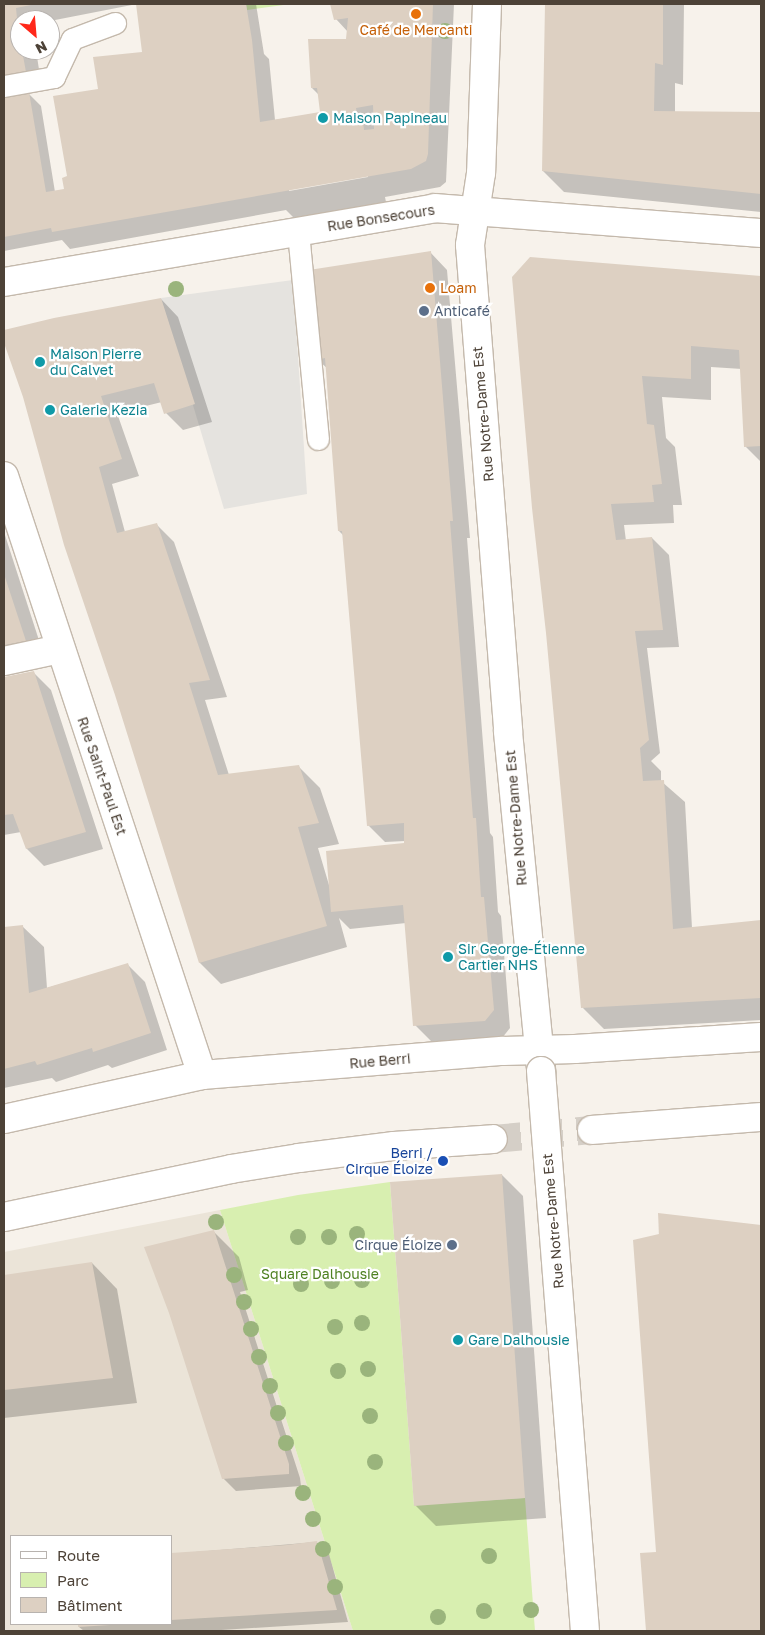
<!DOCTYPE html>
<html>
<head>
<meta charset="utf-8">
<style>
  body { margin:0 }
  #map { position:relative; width:765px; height:1635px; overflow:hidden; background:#f7f2eb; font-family:"Golos Text",sans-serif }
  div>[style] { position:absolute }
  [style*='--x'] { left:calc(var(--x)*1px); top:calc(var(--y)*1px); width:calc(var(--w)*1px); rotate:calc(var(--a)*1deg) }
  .residential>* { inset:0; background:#ebe4d8 }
  .green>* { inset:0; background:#d8efb0 }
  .parking>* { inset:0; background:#e5e3df }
  .shadow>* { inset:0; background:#0003 }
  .building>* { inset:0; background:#ddd0c2 }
  .tertiary-tunnel>* { height:28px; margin-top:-14px; transform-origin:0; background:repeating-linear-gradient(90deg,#d5cfc7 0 28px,transparent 0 42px) }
  .roads { filter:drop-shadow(1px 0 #c4b9ac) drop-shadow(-1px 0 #c4b9ac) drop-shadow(0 1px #c4b9ac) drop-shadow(0 -1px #c4b9ac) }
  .service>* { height:21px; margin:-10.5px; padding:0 10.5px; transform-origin:10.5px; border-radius:10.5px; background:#fff }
  .minor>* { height:28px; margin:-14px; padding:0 14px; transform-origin:14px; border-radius:14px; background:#fff }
  .tertiary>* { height:28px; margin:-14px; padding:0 14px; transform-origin:14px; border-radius:14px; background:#fff }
  .bridges { filter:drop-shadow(1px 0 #c4b9ac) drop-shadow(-1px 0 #c4b9ac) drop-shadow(0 1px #c4b9ac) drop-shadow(0 -1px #c4b9ac) }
  .tertiary-bridge>* { height:28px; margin:-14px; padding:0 14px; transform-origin:14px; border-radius:14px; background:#fff }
  .trees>* { width:16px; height:16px; margin:-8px; border-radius:50%; background:#9ab47c }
  .dots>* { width:14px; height:14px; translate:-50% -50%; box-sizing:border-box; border:2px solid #fff; border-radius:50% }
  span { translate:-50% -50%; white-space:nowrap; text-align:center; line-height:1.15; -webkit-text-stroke:4.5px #fff; paint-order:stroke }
  .food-label { font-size:14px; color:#c56008 }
  .left { translate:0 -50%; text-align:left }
  .culture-label { font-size:14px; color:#0d838f }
  .street-label { font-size:14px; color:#4d4237 }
  .service-label { font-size:14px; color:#4e5e75 }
  .right { translate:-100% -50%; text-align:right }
  .transit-label { font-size:14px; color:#164399 }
  .park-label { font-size:14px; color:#4e8121 }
  .frame { position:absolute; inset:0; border:5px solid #4d4237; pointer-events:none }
  .legend { position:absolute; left:10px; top:1535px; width:162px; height:90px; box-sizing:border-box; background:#fff; border:1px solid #b8b3af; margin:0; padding:6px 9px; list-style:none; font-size:15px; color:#4d4237 }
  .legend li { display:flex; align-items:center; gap:10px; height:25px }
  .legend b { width:25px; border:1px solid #b8b3af }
  .north { position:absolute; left:10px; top:10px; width:50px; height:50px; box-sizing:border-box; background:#fff; border:1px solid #b8b3af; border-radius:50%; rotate:153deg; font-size:14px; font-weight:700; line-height:20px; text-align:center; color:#4d4237 }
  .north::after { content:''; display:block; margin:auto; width:18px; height:22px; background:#ff281a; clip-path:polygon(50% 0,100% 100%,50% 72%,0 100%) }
</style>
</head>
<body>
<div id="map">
  <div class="residential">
    <i style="clip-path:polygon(evenodd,220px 1210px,353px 1631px,4px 1631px,4px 1252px,220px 1210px,11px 1536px,171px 1536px,171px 1624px,11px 1624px,11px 1536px)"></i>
  </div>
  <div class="green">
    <i style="clip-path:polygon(246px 4px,291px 4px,247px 10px)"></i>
    <i style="clip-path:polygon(390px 1182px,414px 1505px,525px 1498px,535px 1631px,353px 1631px,220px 1210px,298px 1195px)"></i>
  </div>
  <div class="parking">
    <i style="clip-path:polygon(293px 280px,307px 494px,224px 509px,161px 298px)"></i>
  </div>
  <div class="shadow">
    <i style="clip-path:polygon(evenodd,4px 4px,256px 4px,264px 54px,269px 59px,275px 120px,321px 113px,319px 95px,312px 88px,348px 43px,348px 32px,336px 19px,331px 4px,454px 4px,446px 182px,440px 187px,385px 197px,386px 202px,294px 218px,286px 210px,70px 249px,62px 240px,4px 251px,4px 4px,137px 4px,144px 53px,100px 91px,65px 190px,55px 192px,41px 106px,27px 92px,42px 89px,36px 50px,20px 50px,20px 20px,50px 21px,137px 4px,4px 4px,368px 174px,368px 177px,289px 191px,289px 188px,368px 174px)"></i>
    <i style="clip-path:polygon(546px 4px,684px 4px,683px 85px,675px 83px,675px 112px,761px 113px,761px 212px,564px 192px,543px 171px)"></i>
    <i style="clip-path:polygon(430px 252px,447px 270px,470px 538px,467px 538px,490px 833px,493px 837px,498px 912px,501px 916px,510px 1028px,502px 1038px,432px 1042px,415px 1025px,406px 923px,350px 929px,339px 918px,347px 947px,221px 984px,200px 963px,116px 695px,65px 545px,25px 399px,4px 339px,4px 332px,55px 319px,161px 299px,178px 317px,212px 422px,183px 430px,166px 413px,162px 402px,117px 413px,139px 476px,112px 484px,125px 532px,157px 525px,174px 542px,227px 697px,205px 700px,229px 775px,299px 767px,320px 788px,339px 844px,318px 848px,329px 885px,406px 844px,405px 841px,385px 842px,368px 825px,344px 536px,339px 531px,328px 369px,318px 360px)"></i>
    <i style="clip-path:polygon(737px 276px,761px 277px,761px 462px,745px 446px,742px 369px,711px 367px,711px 400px,662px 397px,666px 438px,675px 447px,682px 505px,673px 505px,674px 523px,624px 525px,626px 541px,652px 538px,669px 555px,679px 647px,647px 648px,660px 753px,651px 761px,661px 771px,661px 781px,685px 802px,692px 928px,761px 921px,761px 1020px,604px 1029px,583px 1008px,513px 278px)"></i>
    <i style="clip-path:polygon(4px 532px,46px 662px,4px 670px)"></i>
    <i style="clip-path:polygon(33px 672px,51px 690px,103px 849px,44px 866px,27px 849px,21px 832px,4px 835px,4px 679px)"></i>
    <i style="clip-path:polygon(22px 926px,44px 947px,47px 988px,128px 965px,145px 982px,167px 1050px,112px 1068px,108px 1065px,56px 1082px,52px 1078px,4px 1088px,4px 928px)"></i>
    <i style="clip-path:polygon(502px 1175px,523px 1196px,546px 1518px,436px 1526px,415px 1505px)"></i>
    <i style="clip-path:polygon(659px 1214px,761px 1226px,761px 1631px,648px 1631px,641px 1554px,657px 1553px)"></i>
    <i style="clip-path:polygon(213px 1231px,239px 1257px,248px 1290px,240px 1292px,300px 1478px,301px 1486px,236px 1491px,223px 1478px)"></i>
    <i style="clip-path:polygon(92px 1263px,117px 1289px,137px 1403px,4px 1418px,4px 1276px)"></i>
    <i style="clip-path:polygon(316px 1542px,329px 1554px,348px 1622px,206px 1631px,84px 1631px,79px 1627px,79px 1624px,171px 1624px,171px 1554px)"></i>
  </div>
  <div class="building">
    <i style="clip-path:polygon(4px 4px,31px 5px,16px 8px,20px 50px,22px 50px,26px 72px,4px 76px)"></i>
    <i style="clip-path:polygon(evenodd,136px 4px,246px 4px,252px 40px,260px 122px,320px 112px,317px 88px,311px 88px,308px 39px,346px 39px,348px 18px,334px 20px,330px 4px,433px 4px,428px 154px,426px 161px,411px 169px,52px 232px,51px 228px,4px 237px,4px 96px,29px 92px,46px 192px,64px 189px,62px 178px,67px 176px,53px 96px,98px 89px,93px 57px,142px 52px,136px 4px,373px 105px,374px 129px,364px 130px,362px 113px,357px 114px,356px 108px,373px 105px)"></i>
    <i style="clip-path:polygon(545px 4px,663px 4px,663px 65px,655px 63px,654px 111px,761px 112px,761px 194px,542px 171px)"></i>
    <i style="clip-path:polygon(431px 251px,453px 521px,450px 521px,473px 818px,476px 818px,481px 897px,484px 897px,494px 1010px,485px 1021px,413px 1026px,403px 905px,331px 912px,326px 851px,404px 843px,404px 823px,367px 826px,342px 531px,338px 531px,325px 358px,317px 360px,309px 270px)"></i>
    <i style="clip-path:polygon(530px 257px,761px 276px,761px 446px,744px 447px,739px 350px,691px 346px,691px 379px,642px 376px,647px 424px,654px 425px,662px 484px,652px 485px,654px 502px,611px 504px,616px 540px,652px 537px,663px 630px,635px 631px,649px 740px,640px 748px,643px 781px,664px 780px,673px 929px,761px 920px,761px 998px,581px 1008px,546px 633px,532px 508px,512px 277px)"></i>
    <i style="clip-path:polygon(161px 298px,195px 404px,164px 414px,154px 383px,101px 396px,122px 459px,99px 467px,117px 533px,157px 523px,210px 680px,189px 683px,218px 775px,299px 765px,319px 823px,298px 827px,327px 926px,199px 963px,115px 695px,64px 545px,23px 397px,4px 343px,4px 330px,54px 318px)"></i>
    <i style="clip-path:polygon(4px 574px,26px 641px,4px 645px)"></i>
    <i style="clip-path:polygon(34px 671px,86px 832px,26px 849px,13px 814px,4px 815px,4px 677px)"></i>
    <i style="clip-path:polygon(23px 925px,29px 993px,128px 963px,151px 1033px,93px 1052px,92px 1048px,37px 1065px,35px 1061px,4px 1069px,4px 927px)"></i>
    <i style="clip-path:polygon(502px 1174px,525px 1498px,414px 1506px,390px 1182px)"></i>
    <i style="clip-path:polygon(658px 1213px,761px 1225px,761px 1631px,646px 1631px,640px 1553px,656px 1552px,633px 1240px,659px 1234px)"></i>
    <i style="clip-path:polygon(214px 1230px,289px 1464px,289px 1474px,222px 1479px,169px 1313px,144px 1247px)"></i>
    <i style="clip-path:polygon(92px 1262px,113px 1378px,4px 1390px,4px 1275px)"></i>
    <i style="clip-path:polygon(317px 1541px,337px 1610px,171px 1620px,171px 1553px,287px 1545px)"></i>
    <i style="clip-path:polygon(78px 1624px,110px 1624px,110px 1625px,78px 1627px)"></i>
  </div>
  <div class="tertiary-tunnel">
    <i style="--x:493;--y:1139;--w:99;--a:-5.2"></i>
  </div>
  <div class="roads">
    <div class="service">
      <i style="--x:4;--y:86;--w:51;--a:-10.2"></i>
      <i style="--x:54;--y:77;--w:42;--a:-64.7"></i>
      <i style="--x:72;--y:39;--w:46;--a:-20.4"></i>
      <i style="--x:298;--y:232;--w:208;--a:84.5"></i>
    </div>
    <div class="minor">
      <i style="--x:4;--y:282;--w:437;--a:-9.7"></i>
      <i style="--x:435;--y:208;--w:327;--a:4.4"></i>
      <i style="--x:4;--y:476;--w:631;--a:71.71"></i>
      <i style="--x:4;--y:661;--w:57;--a:-12.1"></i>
      <i style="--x:4;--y:1119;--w:203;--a:-12.5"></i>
      <i style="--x:202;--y:1075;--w:302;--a:-4.6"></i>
      <i style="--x:503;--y:1051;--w:72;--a:-1.6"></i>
      <i style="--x:575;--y:1049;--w:186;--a:-3.7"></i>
    </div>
    <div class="tertiary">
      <i style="--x:487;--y:4;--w:169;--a:92"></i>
      <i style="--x:481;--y:173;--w:73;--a:98.7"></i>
      <i style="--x:470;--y:245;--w:488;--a:85.5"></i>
      <i style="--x:508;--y:732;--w:341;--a:84.4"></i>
      <i style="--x:592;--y:1130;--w:169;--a:-4.4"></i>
      <i style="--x:4;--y:1217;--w:232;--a:-11.9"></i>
      <i style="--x:231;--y:1169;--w:69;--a:-9.2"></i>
      <i style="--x:299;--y:1158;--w:96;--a:-7.2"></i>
      <i style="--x:394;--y:1146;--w:99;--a:-4"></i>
    </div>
  </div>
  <div class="bridges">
    <div class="tertiary-bridge">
      <i style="--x:541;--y:1071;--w:562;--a:85.51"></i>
    </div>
  </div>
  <div class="trees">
    <i style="left:445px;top:31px"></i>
    <i style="left:176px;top:289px"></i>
    <i style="left:216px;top:1222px"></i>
    <i style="left:357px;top:1234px"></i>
    <i style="left:298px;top:1237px"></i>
    <i style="left:329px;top:1237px"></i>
    <i style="left:234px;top:1275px"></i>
    <i style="left:362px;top:1280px"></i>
    <i style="left:332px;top:1281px"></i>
    <i style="left:301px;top:1284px"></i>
    <i style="left:244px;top:1302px"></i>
    <i style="left:362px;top:1323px"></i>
    <i style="left:335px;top:1327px"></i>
    <i style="left:251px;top:1329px"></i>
    <i style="left:259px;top:1357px"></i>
    <i style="left:368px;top:1369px"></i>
    <i style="left:338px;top:1371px"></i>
    <i style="left:270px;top:1386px"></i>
    <i style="left:278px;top:1413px"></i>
    <i style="left:370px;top:1416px"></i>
    <i style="left:286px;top:1443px"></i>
    <i style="left:375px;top:1462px"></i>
    <i style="left:303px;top:1493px"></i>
    <i style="left:313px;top:1519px"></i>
    <i style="left:323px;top:1549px"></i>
    <i style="left:489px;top:1556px"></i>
    <i style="left:335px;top:1587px"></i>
    <i style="left:531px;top:1610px"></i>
    <i style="left:484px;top:1611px"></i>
    <i style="left:438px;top:1617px"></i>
  </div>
  <div class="dots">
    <i style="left:416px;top:14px;background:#e8710a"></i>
    <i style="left:323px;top:118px;background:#0f9aa8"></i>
    <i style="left:430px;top:288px;background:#e8710a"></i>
    <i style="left:424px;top:311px;background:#5c6f8a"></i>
    <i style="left:40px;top:362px;background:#0f9aa8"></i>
    <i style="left:50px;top:410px;background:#0f9aa8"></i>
    <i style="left:448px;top:957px;background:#0f9aa8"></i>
    <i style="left:443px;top:1161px;background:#1a4fb4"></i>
    <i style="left:452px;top:1245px;background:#5c6f8a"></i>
    <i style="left:458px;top:1340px;background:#0f9aa8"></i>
  </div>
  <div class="food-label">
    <span style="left:416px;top:30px">Café de Mercanti</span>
    <span class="left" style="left:440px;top:288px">Loam</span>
  </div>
  <div class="culture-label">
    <span class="left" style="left:333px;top:118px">Maison Papineau</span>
    <span class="left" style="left:50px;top:362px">Maison Pierre<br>du Calvet</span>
    <span class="left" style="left:60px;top:410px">Galerie Kezia</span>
    <span class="left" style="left:458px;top:957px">Sir George-Étienne<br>Cartier NHS</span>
    <span class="left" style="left:468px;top:1340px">Gare Dalhousie</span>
  </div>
  <div class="street-label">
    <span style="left:381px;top:218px;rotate:-9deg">Rue Bonsecours</span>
    <span style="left:483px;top:414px;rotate:-95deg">Rue Notre-Dame Est</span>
    <span style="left:102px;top:776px;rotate:71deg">Rue Saint-Paul Est</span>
    <span style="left:516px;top:818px;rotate:-95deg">Rue Notre-Dame Est</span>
    <span style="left:380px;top:1061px;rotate:-5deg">Rue Berri</span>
    <span style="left:553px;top:1221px;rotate:-95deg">Rue Notre-Dame Est</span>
  </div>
  <div class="service-label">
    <span class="left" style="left:434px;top:311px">Anticafé</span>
    <span class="right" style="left:442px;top:1245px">Cirque Éloize</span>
  </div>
  <div class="transit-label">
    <span class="right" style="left:433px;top:1161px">Berri /<br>Cirque Éloize</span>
  </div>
  <div class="park-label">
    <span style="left:320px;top:1274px">Square Dalhousie</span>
  </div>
  <div class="frame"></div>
  <ul class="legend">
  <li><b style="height:6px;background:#fff"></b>Route</li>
  <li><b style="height:14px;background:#d8efb0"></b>Parc</li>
  <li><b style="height:14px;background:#ddd0c2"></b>Bâtiment</li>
  </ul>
  <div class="north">N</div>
</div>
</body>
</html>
